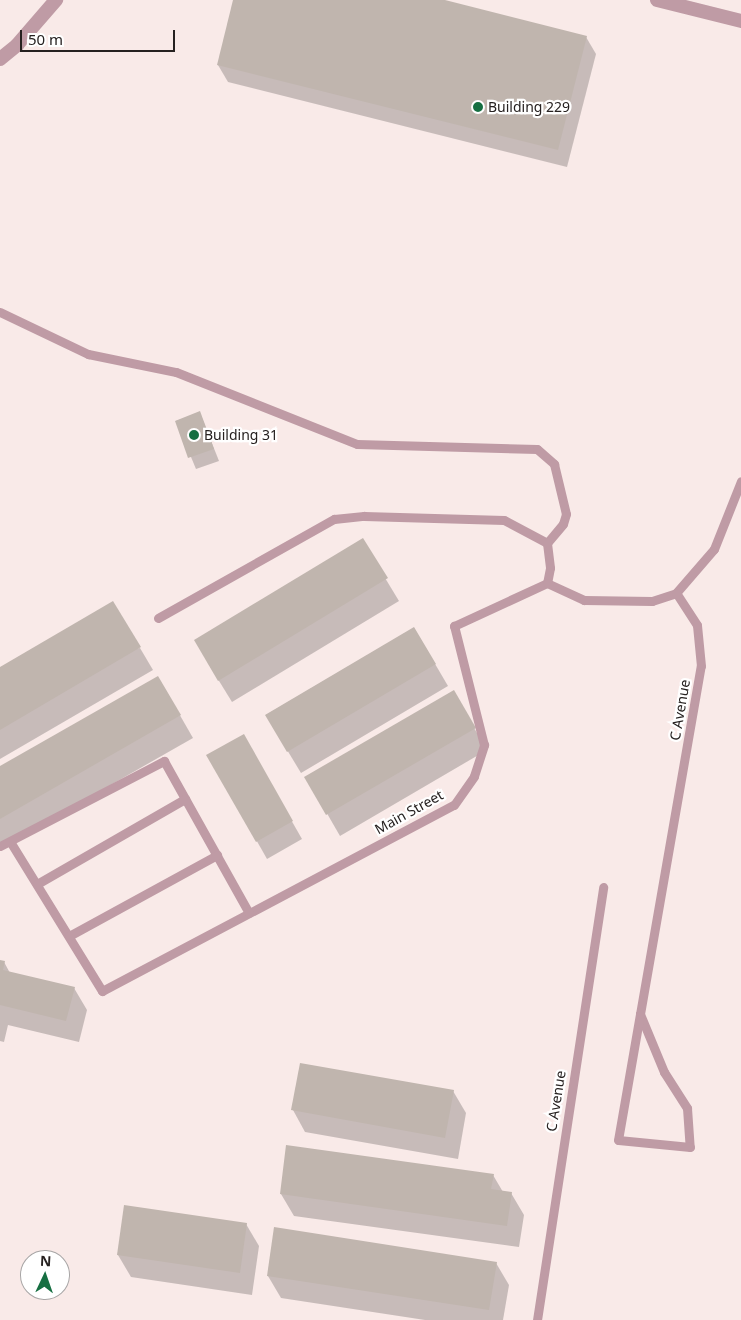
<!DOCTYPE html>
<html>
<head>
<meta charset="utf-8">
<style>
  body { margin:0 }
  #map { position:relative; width:741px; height:1320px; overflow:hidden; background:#f9eae8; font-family:"Noto Sans",sans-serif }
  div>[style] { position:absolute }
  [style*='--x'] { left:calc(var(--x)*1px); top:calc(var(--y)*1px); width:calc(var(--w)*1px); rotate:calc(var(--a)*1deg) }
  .shadow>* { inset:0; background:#0003 }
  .building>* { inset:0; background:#c0b5ae }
  .service>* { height:9px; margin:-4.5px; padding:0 4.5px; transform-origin:4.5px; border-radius:4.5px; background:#bf9ba5 }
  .tertiary>* { height:14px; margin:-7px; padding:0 7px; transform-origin:7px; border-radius:7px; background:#bf9ba5 }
  .dots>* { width:14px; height:14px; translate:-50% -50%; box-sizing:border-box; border:2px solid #fff; border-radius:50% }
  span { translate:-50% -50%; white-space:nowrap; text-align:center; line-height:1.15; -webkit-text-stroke:4.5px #fff; paint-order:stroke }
  .poi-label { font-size:14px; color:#262120 }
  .left { translate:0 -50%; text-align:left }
  .street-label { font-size:14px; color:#262120 }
  .north { position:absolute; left:20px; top:1250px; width:50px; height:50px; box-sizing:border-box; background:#fff; border:1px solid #a8a6a6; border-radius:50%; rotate:3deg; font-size:14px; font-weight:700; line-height:20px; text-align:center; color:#262120 }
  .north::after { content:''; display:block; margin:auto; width:18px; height:22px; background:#166f42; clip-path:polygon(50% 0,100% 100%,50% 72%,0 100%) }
  .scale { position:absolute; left:20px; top:30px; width:155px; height:22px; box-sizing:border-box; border:2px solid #262120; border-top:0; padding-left:6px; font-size:15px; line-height:18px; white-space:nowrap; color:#262120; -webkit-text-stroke:4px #fff; paint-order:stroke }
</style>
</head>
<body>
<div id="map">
  <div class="shadow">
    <i style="clip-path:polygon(235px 0,440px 0,586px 37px,596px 54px,567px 167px,228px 82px,218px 65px)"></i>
    <i style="clip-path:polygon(200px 413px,219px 461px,196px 469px,176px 421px)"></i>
    <i style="clip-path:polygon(362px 540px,399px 601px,232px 702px,208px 663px)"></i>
    <i style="clip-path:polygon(414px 628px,448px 686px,301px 773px,266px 715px)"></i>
    <i style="clip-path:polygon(140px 648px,153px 670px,0 759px,0 668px)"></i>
    <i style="clip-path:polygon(158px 677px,193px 738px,0 848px,0 767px)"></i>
    <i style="clip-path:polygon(453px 692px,487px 750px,340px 836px,306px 777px)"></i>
    <i style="clip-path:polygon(243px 736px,302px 839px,267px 859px,208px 755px)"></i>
    <i style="clip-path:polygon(0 961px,4px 962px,10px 973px,74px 988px,87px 1010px,79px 1042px,8px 1025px,4px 1042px,0 1041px)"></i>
    <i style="clip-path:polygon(453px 1091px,466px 1113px,458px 1159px,305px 1132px,293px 1110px)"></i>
    <i style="clip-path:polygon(493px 1175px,503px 1192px,511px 1193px,524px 1215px,519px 1247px,294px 1216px,281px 1194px)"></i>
    <i style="clip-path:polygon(246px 1224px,259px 1246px,252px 1295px,131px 1277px,118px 1255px)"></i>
    <i style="clip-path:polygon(496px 1263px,509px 1285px,503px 1320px,425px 1320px,281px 1298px,268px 1276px)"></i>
  </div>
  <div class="building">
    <i style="clip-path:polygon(233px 0,445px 0,587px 36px,558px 150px,217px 65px)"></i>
    <i style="clip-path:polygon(200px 411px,214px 449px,188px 458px,175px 421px)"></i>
    <i style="clip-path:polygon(363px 538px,388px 578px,218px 681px,194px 640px)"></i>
    <i style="clip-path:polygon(113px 601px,141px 647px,0 730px,0 667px)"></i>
    <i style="clip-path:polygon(414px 627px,436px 664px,287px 752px,265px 715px)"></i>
    <i style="clip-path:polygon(158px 676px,181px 715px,0 819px,0 766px)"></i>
    <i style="clip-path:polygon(454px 690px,476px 728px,326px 815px,304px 777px)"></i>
    <i style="clip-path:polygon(244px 734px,293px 821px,256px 842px,206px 755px)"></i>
    <i style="clip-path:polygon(0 960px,5px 961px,3px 970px,75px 987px,66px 1021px,0 1005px)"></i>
    <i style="clip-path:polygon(300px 1063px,454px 1090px,445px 1138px,291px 1110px)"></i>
    <i style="clip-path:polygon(286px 1145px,494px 1174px,491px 1189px,512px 1192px,507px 1226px,280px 1194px)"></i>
    <i style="clip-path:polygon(124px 1205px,247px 1223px,240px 1273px,117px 1255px)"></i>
    <i style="clip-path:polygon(274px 1227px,497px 1262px,489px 1310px,267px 1276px)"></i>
  </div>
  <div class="service">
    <i style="--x:0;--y:312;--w:98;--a:25.5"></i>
    <i style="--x:88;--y:354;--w:90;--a:11.6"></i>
    <i style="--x:176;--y:372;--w:195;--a:21.7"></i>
    <i style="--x:357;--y:444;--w:180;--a:1.6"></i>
    <i style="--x:537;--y:449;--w:23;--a:41"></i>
    <i style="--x:554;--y:464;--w:51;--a:76.5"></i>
    <i style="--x:566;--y:514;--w:10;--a:107"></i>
    <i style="--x:563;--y:524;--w:25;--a:130"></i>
    <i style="--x:547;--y:543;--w:25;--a:83"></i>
    <i style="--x:550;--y:568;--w:15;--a:101"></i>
    <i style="--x:158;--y:618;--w:202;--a:-29.4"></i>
    <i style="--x:334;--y:519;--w:30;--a:-6"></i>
    <i style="--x:364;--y:516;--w:140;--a:1.6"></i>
    <i style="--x:504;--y:520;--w:49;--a:28.1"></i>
    <i style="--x:11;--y:843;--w:174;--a:58.4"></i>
    <i style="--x:102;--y:991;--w:398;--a:-27.9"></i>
    <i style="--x:454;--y:805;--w:35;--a:-55"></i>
    <i style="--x:474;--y:776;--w:33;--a:-72"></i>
    <i style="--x:484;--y:745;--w:123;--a:-104.1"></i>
    <i style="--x:454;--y:626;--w:102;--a:-24.8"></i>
    <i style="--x:547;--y:583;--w:41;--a:24.7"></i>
    <i style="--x:584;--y:600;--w:68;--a:0.8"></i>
    <i style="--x:652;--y:601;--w:25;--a:-18"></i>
    <i style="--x:676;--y:593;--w:58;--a:-49.2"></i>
    <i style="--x:714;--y:549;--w:73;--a:-68.3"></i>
    <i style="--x:0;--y:846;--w:185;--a:-27.4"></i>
    <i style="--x:164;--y:761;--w:174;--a:60.8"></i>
    <i style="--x:37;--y:884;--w:171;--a:-29.9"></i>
    <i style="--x:69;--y:936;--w:169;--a:-28.7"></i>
    <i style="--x:640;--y:1014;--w:63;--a:67.5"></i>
    <i style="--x:664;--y:1072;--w:43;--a:57.4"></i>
    <i style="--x:687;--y:1108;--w:39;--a:86"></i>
    <i style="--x:690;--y:1147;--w:72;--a:-174.4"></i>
    <i style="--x:618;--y:1140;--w:128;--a:-80.1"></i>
    <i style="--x:640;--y:1014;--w:353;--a:-80.1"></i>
    <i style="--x:701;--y:666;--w:41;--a:-95.6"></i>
    <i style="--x:697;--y:625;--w:38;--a:-123"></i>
    <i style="--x:537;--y:1320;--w:438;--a:-81.3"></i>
  </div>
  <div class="tertiary">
    <i style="--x:657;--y:0;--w:87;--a:14"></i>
    <i style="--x:0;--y:59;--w:22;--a:-39"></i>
    <i style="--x:17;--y:45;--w:60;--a:-49.1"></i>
  </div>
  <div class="dots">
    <i style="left:478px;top:107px;background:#166f42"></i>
    <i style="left:194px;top:435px;background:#166f42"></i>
  </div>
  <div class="poi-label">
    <span class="left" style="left:488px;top:107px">Building 229</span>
    <span class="left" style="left:204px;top:435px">Building 31</span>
  </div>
  <div class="street-label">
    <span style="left:680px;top:710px;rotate:-80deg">C Avenue</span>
    <span style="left:409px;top:812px;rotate:-29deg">Main Street</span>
    <span style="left:556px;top:1101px;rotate:-81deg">C Avenue</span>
  </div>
  <div class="north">N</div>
  <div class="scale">50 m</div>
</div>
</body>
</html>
